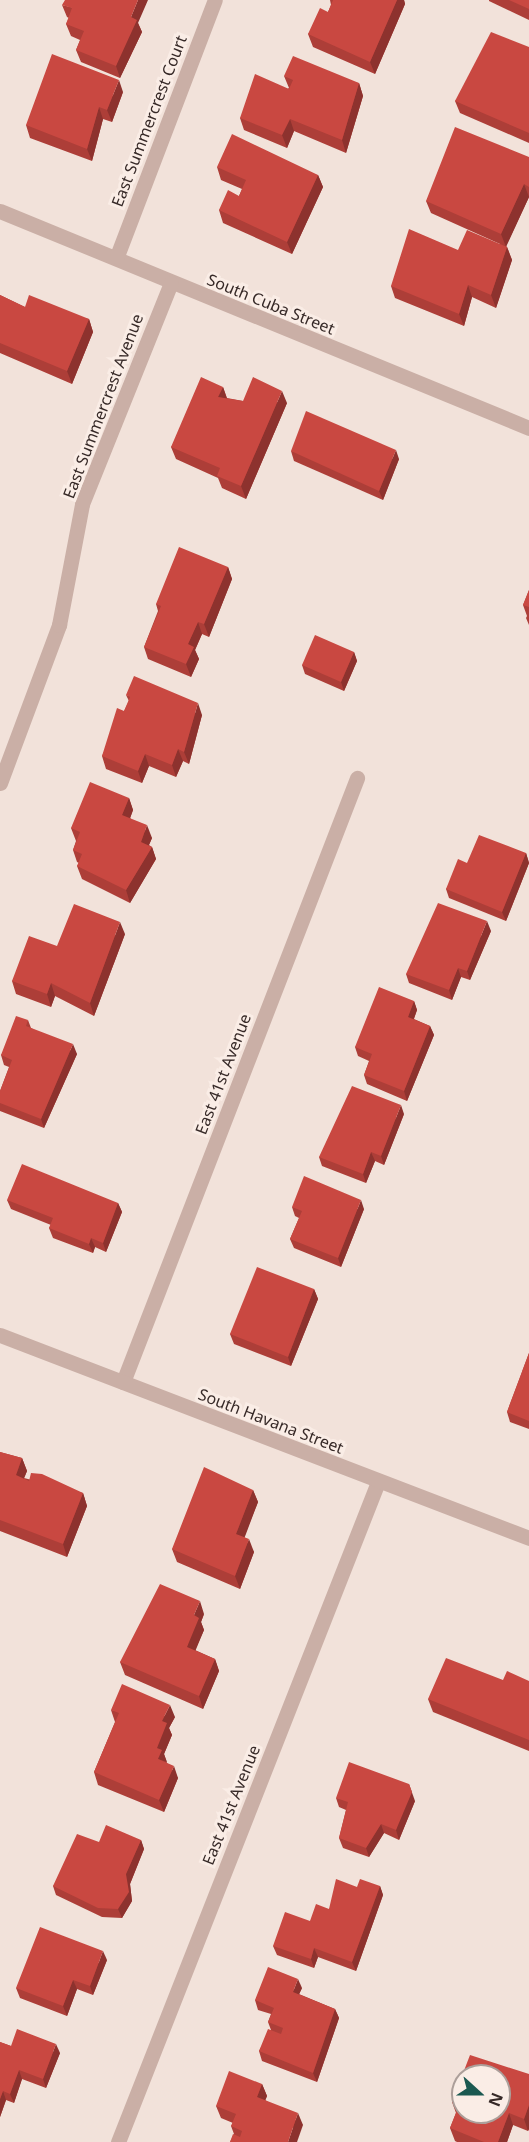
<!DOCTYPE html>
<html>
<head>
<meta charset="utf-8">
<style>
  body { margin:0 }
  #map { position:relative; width:529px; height:2142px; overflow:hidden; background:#f2e2da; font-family:"Noto Sans",sans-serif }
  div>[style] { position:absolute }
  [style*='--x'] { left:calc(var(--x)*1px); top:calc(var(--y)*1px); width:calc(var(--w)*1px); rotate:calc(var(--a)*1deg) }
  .minor>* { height:15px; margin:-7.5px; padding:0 7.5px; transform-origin:7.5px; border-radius:7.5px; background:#caafa6 }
  .tertiary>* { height:15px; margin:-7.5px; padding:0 7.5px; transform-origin:7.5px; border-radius:7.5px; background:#caafa6 }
  .wall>* { inset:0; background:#ad3e38 }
  .shaded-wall>* { inset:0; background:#8d322e }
  .building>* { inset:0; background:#c94841 }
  span { translate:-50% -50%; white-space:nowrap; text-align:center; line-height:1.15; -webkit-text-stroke:6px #faede6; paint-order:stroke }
  .street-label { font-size:16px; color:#362927 }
  .north { position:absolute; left:451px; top:2064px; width:60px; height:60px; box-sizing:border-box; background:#faede6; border:2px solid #ac9f9a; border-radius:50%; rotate:111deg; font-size:16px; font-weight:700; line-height:24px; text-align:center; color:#362927 }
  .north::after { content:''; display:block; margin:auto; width:21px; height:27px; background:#1b5951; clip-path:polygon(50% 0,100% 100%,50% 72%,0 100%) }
</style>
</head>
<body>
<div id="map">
  <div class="minor">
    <i style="--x:0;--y:211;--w:572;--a:22.3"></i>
    <i style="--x:117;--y:256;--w:274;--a:-69.1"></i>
    <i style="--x:0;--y:783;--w:169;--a:-69.5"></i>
    <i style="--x:59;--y:625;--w:123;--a:-79.2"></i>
    <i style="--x:82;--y:504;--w:238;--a:-68.1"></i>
    <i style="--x:123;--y:1382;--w:648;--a:-68.82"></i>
    <i style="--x:118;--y:2142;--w:709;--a:-68.5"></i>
  </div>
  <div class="tertiary">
    <i style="--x:0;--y:1335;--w:567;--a:20.99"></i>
  </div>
  <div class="wall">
    <i style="clip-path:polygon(330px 0,404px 0,405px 4px,375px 74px,313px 47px,308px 34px,328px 12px,331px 5px)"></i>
    <i style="clip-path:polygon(489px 0,529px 0,529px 20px,489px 1px)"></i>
    <i style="clip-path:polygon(62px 5px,138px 23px,142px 32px,120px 78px,81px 62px,76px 50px,80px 40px,71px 36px,66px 24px,69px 18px,67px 17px)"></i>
    <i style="clip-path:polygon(529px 47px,529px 143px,460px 113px,455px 101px)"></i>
    <i style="clip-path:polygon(284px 76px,359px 83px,363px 96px,346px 153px,294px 131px,287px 148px,244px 130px,240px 118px,289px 88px)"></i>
    <i style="clip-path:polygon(123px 92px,112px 122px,103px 119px,92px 161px,30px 138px,26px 125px)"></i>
    <i style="clip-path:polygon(529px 157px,529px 197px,506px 246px,507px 247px,512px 260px,496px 308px,472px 297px,464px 326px,395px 298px,391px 286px,458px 250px,500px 244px,431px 213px,426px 201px)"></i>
    <i style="clip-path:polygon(217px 167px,318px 175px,323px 187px,292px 254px,223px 223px,219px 210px,239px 196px,242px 189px,221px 180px)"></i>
    <i style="clip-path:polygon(0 295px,25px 307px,89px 319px,93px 332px,72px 384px,0 353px)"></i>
    <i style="clip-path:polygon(223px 387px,227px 398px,243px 401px,287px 403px,246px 499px,222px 488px,218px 478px,176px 459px,171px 447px)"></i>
    <i style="clip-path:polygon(291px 451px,399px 459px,383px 500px,294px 461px)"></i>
    <i style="clip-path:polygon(228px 567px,232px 579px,209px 637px,202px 634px,195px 650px,199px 659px,191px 677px,148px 659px,144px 647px,158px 611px,156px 604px)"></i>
    <i style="clip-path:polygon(529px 590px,529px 625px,526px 618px,527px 616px,523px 605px)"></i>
    <i style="clip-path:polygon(354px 652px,357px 661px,344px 691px,305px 674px,302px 665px)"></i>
    <i style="clip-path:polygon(126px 695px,202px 715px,189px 764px,183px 761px,176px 777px,149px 766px,142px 783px,106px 769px,102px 756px,129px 701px)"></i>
    <i style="clip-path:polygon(129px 798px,133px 810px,130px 818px,152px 838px,149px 845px,152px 847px,156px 859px,130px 903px,82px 879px,77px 866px,79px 863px,77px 862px,73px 850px,76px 841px,71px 828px)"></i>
    <i style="clip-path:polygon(526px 853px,529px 863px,506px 921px,449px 898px,446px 889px,467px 863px)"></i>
    <i style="clip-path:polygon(491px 931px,470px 980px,461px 977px,452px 1000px,409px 983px,406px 974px)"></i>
    <i style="clip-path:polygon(125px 934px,94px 1016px,55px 996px,51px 1007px,16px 994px,12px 981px,57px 946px)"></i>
    <i style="clip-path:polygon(414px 1001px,417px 1010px,414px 1019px,430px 1026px,434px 1035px,407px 1101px,367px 1084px,364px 1075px,369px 1061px,358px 1056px,355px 1047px)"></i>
    <i style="clip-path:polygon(28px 1020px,31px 1028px,77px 1054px,44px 1128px,0 1111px,0 1091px,9px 1067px,4px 1065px,1px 1055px)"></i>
    <i style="clip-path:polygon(404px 1114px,384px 1165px,375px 1161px,366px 1183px,322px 1166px,319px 1157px)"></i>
    <i style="clip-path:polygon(7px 1200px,118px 1203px,122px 1212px,106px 1252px,95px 1247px,93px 1253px,53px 1238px,49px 1228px,51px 1225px,11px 1209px)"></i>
    <i style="clip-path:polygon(292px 1207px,364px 1209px,341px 1267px,294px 1248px,290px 1239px,299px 1218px,295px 1216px)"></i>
    <i style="clip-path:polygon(314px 1289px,318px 1299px,291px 1366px,234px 1344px,230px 1334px)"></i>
    <i style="clip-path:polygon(529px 1353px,529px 1429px,510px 1422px,507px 1412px)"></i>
    <i style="clip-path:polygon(0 1452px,22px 1458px,27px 1471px,24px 1478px,83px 1493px,87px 1506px,67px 1557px,0 1531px)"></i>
    <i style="clip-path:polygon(253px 1490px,258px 1502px,244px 1537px,254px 1552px,240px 1589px,177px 1562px,172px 1549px)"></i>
    <i style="clip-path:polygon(204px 1614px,201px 1622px,204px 1630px,195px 1650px,215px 1659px,219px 1671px,203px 1709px,125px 1675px,120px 1662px)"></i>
    <i style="clip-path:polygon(503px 1680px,529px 1681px,529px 1751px,433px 1712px,428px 1699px)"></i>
    <i style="clip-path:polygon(111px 1710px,175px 1717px,169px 1728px,172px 1735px,164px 1754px,167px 1763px,178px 1778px,164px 1812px,98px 1785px,94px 1772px,115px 1722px)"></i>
    <i style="clip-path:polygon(336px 1798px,415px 1801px,399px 1840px,384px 1833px,369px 1857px,343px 1848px,339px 1838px,346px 1810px,339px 1807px)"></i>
    <i style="clip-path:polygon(141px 1840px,144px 1849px,130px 1884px,132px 1901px,122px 1918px,102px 1917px,56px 1895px,53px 1886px,99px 1842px)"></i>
    <i style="clip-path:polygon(380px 1886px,383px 1895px,356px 1971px,318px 1957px,314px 1968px,277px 1955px,273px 1946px,310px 1921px,329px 1909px,357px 1887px)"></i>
    <i style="clip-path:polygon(107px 1960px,93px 1995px,77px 1989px,67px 2016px,20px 1998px,16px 1988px)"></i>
    <i style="clip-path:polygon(302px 1988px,299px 1994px,335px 2009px,339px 2018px,317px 2082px,262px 2061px,259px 2051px,271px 2030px,268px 2022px,271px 2014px,258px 2010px,255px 2000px)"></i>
    <i style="clip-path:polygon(0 2042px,11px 2046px,60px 2053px,46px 2088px,22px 2079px,14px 2103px,6px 2100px,0 2117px)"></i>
    <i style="clip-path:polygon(529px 2074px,529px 2129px,528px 2131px,513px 2125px,507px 2142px,457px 2142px,455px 2141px,450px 2128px,456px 2113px,452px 2102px)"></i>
    <i style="clip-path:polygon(262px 2084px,267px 2096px,265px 2100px,303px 2125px,230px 2142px,234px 2134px,231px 2126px,233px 2123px,221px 2118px,216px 2106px)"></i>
  </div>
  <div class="shaded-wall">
    <i style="clip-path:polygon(138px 0,148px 0,138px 23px,142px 32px,120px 78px,116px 66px,131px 17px)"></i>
    <i style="clip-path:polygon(397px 0,404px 0,405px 4px,375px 74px,370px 62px)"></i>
    <i style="clip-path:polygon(119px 80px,123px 92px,112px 122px,107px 110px)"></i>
    <i style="clip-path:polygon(359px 83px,363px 96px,346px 153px,342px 140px)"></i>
    <i style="clip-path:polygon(99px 107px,103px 119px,92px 161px,87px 149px)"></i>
    <i style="clip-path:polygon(290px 119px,294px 131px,287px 148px,282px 135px)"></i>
    <i style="clip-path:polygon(318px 175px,323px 187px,292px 254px,287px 242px)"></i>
    <i style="clip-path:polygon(524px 184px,529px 197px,506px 247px,501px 234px)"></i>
    <i style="clip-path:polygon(507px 247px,512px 260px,496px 308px,491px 295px)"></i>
    <i style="clip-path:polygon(468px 285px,472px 297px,464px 326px,459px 314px)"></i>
    <i style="clip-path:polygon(89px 319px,93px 332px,72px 384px,67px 371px)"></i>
    <i style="clip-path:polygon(223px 387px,227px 399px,218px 397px)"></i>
    <i style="clip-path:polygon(282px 391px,287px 403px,246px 499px,241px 486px)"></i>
    <i style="clip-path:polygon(396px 450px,399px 459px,383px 500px,379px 491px)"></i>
    <i style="clip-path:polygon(228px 567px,232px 579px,209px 637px,204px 624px)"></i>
    <i style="clip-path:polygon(198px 622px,202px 634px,195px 650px,199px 659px,191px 677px,186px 664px,188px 644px)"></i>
    <i style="clip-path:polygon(354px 652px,357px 661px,344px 691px,341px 682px)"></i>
    <i style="clip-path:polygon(198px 703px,202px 715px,189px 764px,184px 752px)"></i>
    <i style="clip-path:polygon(178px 749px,183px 761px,176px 777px,172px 765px)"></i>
    <i style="clip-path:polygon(145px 754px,149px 766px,142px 783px,138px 771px)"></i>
    <i style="clip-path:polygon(129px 798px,133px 810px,127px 827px,122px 815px)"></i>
    <i style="clip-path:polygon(147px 825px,152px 838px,145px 854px,141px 842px)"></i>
    <i style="clip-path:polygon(152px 847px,156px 859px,130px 903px,126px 890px)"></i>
    <i style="clip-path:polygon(526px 853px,529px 863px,506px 921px,502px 912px)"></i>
    <i style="clip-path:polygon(487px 921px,491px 931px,470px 980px,467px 971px)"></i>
    <i style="clip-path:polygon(120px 922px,125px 934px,94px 1016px,90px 1003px)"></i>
    <i style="clip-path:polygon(458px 968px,461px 977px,452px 1000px,449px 990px)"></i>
    <i style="clip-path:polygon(51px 983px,55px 996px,51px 1007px,47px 994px)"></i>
    <i style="clip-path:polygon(414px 1001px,417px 1010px,411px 1026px,408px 1017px)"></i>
    <i style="clip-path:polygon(430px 1026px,434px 1035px,407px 1101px,404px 1091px)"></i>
    <i style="clip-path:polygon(73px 1044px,77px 1054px,44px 1128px,41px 1119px)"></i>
    <i style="clip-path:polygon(401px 1105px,404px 1114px,384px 1165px,381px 1156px)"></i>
    <i style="clip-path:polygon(371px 1152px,375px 1161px,366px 1183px,363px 1174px)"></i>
    <i style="clip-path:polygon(361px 1200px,364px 1209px,341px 1267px,338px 1258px)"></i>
    <i style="clip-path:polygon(118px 1203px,122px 1212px,106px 1252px,103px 1243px)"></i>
    <i style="clip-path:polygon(91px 1238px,95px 1247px,93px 1253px,89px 1244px)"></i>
    <i style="clip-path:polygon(314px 1289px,318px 1299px,291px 1366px,288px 1357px)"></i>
    <i style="clip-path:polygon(22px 1458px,27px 1471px,20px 1488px,16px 1475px)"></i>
    <i style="clip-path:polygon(253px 1490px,258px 1502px,241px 1547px,236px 1534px)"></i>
    <i style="clip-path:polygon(83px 1493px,87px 1506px,67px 1557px,63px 1544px)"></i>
    <i style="clip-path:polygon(249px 1539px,254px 1552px,240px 1589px,235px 1576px)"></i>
    <i style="clip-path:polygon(200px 1601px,204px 1614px,201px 1622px,204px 1630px,192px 1659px,187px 1647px,194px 1615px)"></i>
    <i style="clip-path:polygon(215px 1659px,219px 1671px,203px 1709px,199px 1696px)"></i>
    <i style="clip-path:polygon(170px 1705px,175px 1717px,169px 1728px,172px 1735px,164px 1754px,167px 1762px,158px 1759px,157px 1748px,162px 1721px)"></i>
    <i style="clip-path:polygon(174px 1766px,178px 1778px,164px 1812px,159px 1800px)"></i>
    <i style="clip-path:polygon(409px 1784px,415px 1801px,399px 1840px,396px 1830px)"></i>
    <i style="clip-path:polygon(381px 1824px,384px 1833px,369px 1857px,366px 1848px)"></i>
    <i style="clip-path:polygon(141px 1840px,144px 1849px,130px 1884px,132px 1901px,122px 1918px,118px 1909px,126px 1874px)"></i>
    <i style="clip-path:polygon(380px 1886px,383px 1895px,356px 1971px,352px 1962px)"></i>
    <i style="clip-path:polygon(314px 1948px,318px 1957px,314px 1968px,311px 1959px)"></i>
    <i style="clip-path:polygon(103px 1951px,107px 1960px,93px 1995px,90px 1986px)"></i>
    <i style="clip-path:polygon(298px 1979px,302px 1988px,296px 2001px,293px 1992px)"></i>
    <i style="clip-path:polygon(73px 1980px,77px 1989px,67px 2016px,63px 2006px)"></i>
    <i style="clip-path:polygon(335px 2009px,339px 2018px,317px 2082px,313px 2073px)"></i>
    <i style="clip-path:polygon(56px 2044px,60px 2053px,46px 2088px,43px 2079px)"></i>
    <i style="clip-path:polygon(19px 2070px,22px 2079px,14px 2103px,10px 2094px)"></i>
    <i style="clip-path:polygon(262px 2084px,267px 2096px,262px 2109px,257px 2097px)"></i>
    <i style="clip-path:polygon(3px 2091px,6px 2100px,0 2117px,0 2099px)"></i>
    <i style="clip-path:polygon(529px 2105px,529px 2129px,528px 2131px,524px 2119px)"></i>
    <i style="clip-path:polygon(298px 2113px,303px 2125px,297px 2142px,288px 2142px)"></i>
    <i style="clip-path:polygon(509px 2113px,513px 2125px,507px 2142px,498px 2142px)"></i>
  </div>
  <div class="building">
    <i style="clip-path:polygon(65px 0,138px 0,131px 17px,137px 20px,116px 66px,76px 50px,84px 31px,66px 24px,72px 8px,62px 5px)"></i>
    <i style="clip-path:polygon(333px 0,397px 0,370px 62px,308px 34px,320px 8px,328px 12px)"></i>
    <i style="clip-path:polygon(509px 0,529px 0,529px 9px)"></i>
    <i style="clip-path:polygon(491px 32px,529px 47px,529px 133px,455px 101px)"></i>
    <i style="clip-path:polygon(52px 54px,119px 80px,107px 110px,99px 107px,87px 149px,26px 125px)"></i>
    <i style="clip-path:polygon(293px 56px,359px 83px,342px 140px,290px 119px,282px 135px,240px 118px,255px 74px,289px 89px,293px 80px,284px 76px)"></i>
    <i style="clip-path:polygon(455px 127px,529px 157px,529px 187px,524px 184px,501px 234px,426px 201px)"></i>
    <i style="clip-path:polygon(232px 134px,318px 175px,287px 242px,219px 210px,228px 190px,239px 196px,246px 180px,217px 167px)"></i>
    <i style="clip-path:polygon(409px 229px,458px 250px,467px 230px,507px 247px,491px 295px,468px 285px,459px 314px,391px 286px)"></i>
    <i style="clip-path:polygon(0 295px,25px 307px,29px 295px,89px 319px,67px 371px,0 343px)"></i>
    <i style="clip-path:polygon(201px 377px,223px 387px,218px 397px,243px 401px,253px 377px,282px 391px,241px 486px,217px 476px,220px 468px,171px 447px)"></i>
    <i style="clip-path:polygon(306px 411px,396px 450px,379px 491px,291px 451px)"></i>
    <i style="clip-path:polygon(179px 547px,228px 567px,204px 624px,198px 622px,188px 644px,194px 647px,186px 664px,144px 647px,161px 606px,156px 604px)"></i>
    <i style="clip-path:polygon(529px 590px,529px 607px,523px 605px)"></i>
    <i style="clip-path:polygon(315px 635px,354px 652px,341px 682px,302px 665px)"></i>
    <i style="clip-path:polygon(134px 676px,198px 703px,184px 752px,178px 749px,172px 765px,145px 754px,138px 771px,102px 756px,117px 708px,124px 711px,130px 697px,126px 695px)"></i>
    <i style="clip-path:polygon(90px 782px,129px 798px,122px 815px,147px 825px,141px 842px,152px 847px,126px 890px,77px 866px,82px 854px,73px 850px,80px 832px,71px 828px)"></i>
    <i style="clip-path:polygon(479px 835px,526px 853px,502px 912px,446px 889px,458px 859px,467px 863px)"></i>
    <i style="clip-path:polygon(438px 903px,487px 921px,467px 971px,458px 968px,449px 990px,406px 974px)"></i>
    <i style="clip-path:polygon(74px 904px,120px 922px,90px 1003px,51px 983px,47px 994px,12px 981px,29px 936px,57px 946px)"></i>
    <i style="clip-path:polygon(379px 987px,414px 1001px,408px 1017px,430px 1026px,404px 1091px,364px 1075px,372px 1054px,355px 1047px)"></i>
    <i style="clip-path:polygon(16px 1016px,28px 1020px,26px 1026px,73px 1044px,41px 1119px,0 1103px,0 1091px,12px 1060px,1px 1055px)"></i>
    <i style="clip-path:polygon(352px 1086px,401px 1105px,381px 1156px,371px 1152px,363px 1174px,319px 1157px)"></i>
    <i style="clip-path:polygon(22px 1164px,118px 1203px,103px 1243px,91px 1238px,89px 1244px,49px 1228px,53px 1218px,7px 1200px)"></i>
    <i style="clip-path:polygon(304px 1176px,361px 1200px,338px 1258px,290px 1239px,302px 1211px,292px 1207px)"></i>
    <i style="clip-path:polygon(257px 1267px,314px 1289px,288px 1357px,230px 1334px)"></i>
    <i style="clip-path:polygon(529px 1353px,529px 1421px,507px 1412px)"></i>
    <i style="clip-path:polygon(0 1452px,22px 1458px,16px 1475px,29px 1481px,31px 1473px,42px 1474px,83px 1493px,63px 1544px,0 1520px)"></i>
    <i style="clip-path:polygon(204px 1467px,253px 1490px,236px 1534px,249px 1539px,235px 1576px,172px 1549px)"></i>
    <i style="clip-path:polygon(160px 1584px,200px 1601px,194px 1615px,199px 1618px,187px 1647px,215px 1659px,199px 1696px,120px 1662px)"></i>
    <i style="clip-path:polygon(446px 1658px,503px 1680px,507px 1671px,529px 1681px,529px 1740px,428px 1699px)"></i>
    <i style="clip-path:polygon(122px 1684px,170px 1705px,162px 1721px,167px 1723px,157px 1748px,162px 1750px,158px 1759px,174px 1766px,159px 1800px,94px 1772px,119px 1713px,111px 1710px)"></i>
    <i style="clip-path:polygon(349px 1762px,409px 1784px,412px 1792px,396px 1830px,381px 1824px,366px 1848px,339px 1838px,348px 1802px,336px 1798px)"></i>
    <i style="clip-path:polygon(106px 1825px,141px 1840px,126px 1874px,129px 1892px,118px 1909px,98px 1908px,53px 1886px,77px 1834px,99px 1842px)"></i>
    <i style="clip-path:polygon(336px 1879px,357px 1887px,360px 1879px,380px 1886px,352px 1962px,314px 1948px,311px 1959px,273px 1946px,285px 1912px,310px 1921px,316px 1904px,329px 1909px)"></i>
    <i style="clip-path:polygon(40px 1927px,103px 1951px,90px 1986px,73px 1980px,63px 2006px,16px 1988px)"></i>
    <i style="clip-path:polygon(268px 1967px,298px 1979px,293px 1992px,335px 2009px,313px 2073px,259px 2051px,268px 2029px,281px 2034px,283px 2028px,268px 2022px,274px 2008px,255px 2000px)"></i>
    <i style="clip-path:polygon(17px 2029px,56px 2044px,43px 2079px,19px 2070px,10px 2094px,3px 2091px,0 2099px,0 2042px,11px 2046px)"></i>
    <i style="clip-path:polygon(evenodd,470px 2055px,529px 2074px,529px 2105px,524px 2119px,509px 2113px,498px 2142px,484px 2142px,450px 2128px,459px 2105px,452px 2102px,470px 2055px,463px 2076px,499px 2076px,499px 2112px,463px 2112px,463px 2076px)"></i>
    <i style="clip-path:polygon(229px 2071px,262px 2084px,257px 2097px,298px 2113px,288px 2142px,230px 2142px,233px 2134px,240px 2137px,242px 2131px,231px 2126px,236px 2114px,216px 2106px)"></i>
  </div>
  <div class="street-label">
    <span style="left:149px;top:121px;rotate:-69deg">East Summercrest Court</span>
    <span style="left:271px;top:304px;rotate:22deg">South Cuba Street</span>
    <span style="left:103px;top:406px;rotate:-69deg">East Summercrest Avenue</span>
    <span style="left:223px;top:1074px;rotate:-69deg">East 41st Avenue</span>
    <span style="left:271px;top:1421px;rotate:21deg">South Havana Street</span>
    <span style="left:231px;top:1805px;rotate:-68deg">East 41st Avenue</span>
  </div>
  <div class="north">N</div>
</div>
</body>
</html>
